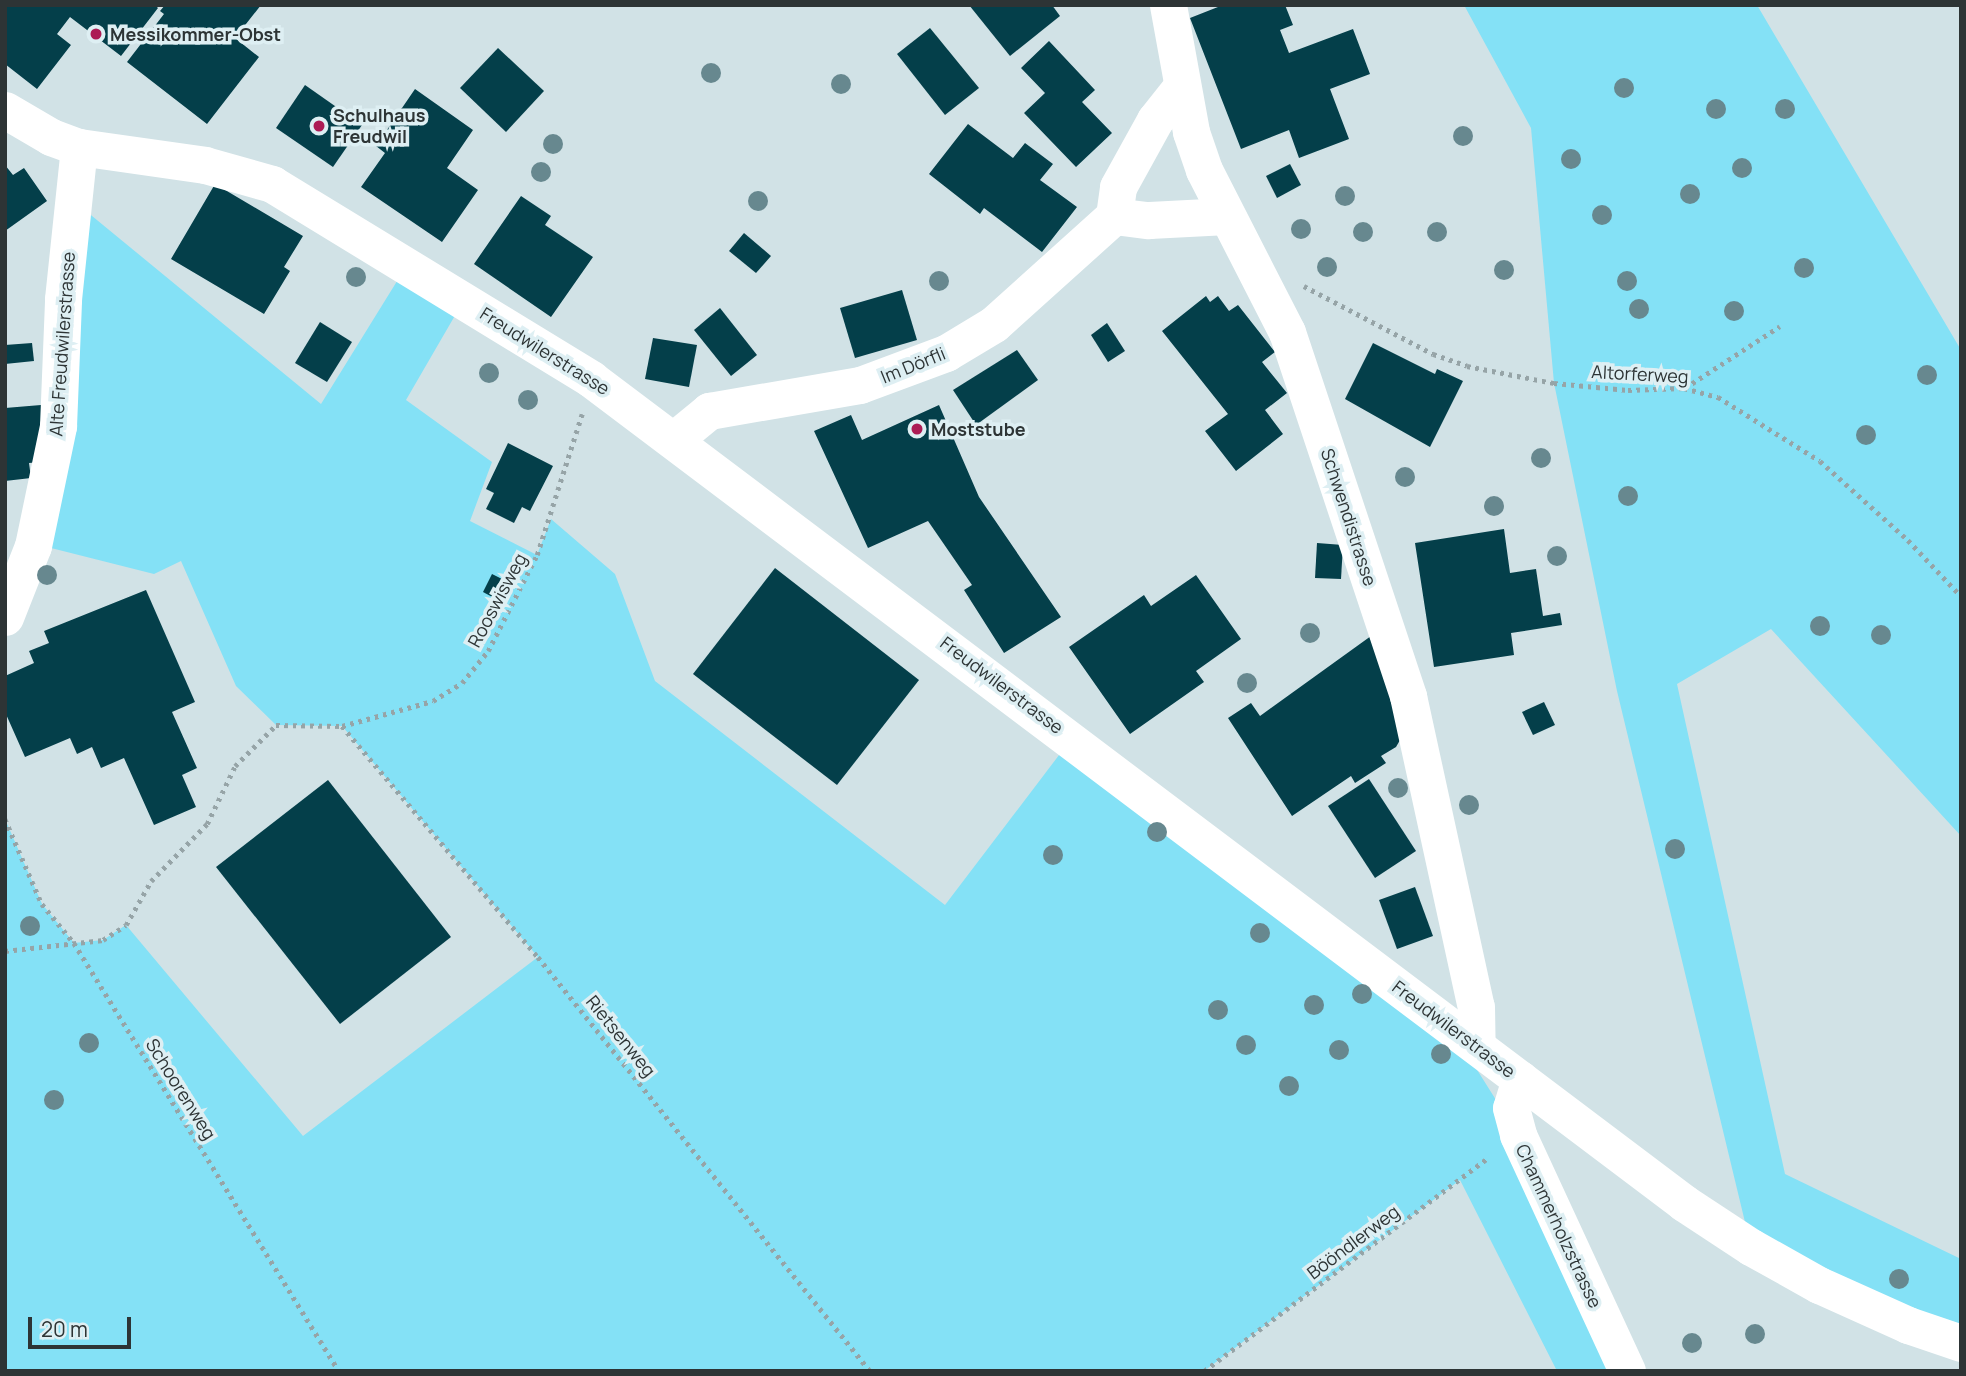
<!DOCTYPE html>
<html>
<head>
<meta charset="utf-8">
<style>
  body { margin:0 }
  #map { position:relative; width:1966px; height:1376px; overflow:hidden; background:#d1e2e6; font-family:Manrope,sans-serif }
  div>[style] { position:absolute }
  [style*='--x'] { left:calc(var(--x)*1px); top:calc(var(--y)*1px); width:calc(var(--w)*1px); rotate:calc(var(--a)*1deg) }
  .green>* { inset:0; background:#84e1f6 }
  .building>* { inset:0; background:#043f4a }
  .path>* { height:4.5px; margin-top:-2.25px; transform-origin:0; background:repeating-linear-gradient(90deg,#96a4a7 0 3.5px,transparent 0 8.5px) }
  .minor>* { height:37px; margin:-18.5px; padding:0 18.5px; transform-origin:18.5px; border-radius:18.5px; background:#fff }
  .trees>* { width:20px; height:20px; margin:-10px; border-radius:50%; background:#67888f }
  .dots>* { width:19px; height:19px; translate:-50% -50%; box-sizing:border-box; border:4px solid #deeff3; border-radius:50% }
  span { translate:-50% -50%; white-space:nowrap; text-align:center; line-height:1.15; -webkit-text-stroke:7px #deeff3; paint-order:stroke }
  .poi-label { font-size:18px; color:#2d3435; font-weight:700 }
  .left { translate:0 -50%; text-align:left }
  .street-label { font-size:18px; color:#2d3435 }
  .frame { position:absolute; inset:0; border:7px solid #2d3435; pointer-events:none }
  .scale { position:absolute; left:28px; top:1317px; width:103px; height:32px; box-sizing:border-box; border:4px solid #2d3435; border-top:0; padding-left:9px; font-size:21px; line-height:24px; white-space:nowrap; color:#2d3435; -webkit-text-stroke:5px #deeff3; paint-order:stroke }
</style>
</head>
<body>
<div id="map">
  <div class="green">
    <i style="clip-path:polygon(1464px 5px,1757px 5px,1961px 350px,1961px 836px,1771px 629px,1677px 684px,1785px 1174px,1961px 1259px,1961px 1343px,1751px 1247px,1617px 691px,1554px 383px,1531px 128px)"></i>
    <i style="clip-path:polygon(75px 202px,321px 404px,407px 265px,464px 300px,406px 400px,492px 462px,470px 521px,537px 555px,551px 519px,615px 574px,655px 681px,945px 905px,1072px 738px,1464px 1049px,1518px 1135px,1627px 1371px,1557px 1371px,1460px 1180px,1204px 1371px,5px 1371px,5px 819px,42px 904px,74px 943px,103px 940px,126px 925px,303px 1136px,538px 957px,342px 726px,276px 725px,236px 686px,181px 561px,154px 574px,51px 548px)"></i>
  </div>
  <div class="building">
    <i style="clip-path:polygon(5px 5px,155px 5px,158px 8px,121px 56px,70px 17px,57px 34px,71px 45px,37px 89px,5px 64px)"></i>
    <i style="clip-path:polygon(165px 5px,261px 5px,235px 38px,259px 57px,207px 124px,127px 62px,164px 14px,160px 11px)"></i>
    <i style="clip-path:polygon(969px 5px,1052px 5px,1060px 16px,1010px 56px)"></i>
    <i style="clip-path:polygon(1223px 5px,1285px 5px,1293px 25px,1280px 30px,1289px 53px,1353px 29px,1370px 74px,1330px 89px,1349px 139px,1299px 158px,1289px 130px,1241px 149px,1190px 18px)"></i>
    <i style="clip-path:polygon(930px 28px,979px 88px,945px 115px,897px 54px)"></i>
    <i style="clip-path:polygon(1049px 41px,1095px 90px,1082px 102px,1112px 133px,1076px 167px,1024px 113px,1045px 93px,1021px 68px)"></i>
    <i style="clip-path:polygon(498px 48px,544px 91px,506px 132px,460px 88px)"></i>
    <i style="clip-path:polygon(305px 85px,362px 125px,333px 167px,276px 128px)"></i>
    <i style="clip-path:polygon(415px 89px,473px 130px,447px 168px,478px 190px,442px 242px,361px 187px,385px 153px,376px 146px)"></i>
    <i style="clip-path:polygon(968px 124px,1013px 158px,1025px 143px,1053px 164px,1040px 180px,1077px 207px,1042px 252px,984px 208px,980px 214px,929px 174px)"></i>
    <i style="clip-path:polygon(1290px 164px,1301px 185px,1277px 198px,1266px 176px)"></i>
    <i style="clip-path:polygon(5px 165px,13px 175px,24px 168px,47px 201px,5px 231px)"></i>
    <i style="clip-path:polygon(215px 184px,303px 236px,284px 267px,290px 271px,264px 314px,171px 259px)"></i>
    <i style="clip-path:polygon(521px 196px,551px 216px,545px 225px,593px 257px,551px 317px,474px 264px)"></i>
    <i style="clip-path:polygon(744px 233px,771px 256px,756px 273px,729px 251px)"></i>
    <i style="clip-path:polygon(902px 290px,917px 340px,855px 358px,840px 308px)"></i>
    <i style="clip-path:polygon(1206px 296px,1210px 302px,1218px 296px,1229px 311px,1238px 305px,1275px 352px,1262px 362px,1287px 393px,1265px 410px,1283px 434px,1236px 471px,1205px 431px,1228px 414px,1162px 331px)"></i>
    <i style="clip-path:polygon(720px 308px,757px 355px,731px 376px,694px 330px)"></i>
    <i style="clip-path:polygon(320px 322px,352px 342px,327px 382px,295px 363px)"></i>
    <i style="clip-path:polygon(1107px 323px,1125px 351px,1108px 362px,1091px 335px)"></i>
    <i style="clip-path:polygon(653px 338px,697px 345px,689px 387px,645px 379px)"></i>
    <i style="clip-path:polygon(32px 343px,34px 361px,5px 364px,5px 345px)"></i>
    <i style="clip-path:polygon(1373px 343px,1435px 374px,1437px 369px,1463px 381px,1430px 447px,1345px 399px)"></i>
    <i style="clip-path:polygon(1017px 350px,1038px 380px,976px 425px,953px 390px)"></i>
    <i style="clip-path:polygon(41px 405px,41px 462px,29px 463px,31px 478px,5px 481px,5px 408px)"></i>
    <i style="clip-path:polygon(939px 405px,979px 497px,1061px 617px,1004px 653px,964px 590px,972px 585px,928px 521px,868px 548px,814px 431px,851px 415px,862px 440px)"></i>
    <i style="clip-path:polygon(508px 443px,553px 466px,530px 511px,522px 507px,514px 523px,486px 509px,494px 493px,486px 489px)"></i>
    <i style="clip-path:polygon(1504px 529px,1510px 573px,1536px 569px,1543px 616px,1560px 613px,1562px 625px,1511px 633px,1514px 655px,1434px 667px,1415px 543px)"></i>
    <i style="clip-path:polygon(1317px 543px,1343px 545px,1341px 579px,1315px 578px)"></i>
    <i style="clip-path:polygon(775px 568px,919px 680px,837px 785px,693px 674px)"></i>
    <i style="clip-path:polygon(492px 574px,506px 581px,496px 599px,483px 592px)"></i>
    <i style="clip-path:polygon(1196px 575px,1241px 639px,1196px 671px,1204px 682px,1130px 734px,1069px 647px,1144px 595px,1151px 606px)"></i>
    <i style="clip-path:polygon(146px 590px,195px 702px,172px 712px,197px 768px,182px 775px,196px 807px,154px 825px,124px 758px,101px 768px,92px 747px,77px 754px,70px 738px,25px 757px,5px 712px,5px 676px,34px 663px,29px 651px,49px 643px,44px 631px)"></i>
    <i style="clip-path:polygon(1371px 636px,1407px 728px,1396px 747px,1381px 756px,1386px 763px,1355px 783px,1351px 776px,1292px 816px,1228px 718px,1251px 703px,1260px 716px)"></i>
    <i style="clip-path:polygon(1544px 702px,1555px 725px,1533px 735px,1522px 712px)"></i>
    <i style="clip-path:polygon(1369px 779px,1416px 851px,1375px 878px,1328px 806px)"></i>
    <i style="clip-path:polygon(328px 780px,451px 937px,340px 1024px,216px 867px)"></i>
    <i style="clip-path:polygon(1415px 887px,1433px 936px,1397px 949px,1379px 900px)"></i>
  </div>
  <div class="path">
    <i style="--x:1304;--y:286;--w:146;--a:27.8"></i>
    <i style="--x:1433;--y:354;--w:36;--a:19"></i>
    <i style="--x:1467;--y:366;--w:89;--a:11.1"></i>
    <i style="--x:1554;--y:383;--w:74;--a:5.4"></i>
    <i style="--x:1628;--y:390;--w:56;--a:-2"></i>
    <i style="--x:1684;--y:388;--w:35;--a:15"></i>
    <i style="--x:1718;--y:397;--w:120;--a:32.1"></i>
    <i style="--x:1820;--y:461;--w:118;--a:41.9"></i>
    <i style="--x:1908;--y:540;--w:77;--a:46.6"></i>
    <i style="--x:1685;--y:388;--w:113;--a:-33.1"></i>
    <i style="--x:342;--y:726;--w:303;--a:49.7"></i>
    <i style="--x:538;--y:957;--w:531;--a:51.27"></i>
    <i style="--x:5;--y:819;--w:93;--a:66.5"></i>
    <i style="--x:42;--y:904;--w:50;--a:50.6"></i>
    <i style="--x:74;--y:943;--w:503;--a:58.24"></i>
    <i style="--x:5;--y:951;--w:99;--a:-6.4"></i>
    <i style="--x:103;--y:940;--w:27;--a:-33"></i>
    <i style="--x:126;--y:925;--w:51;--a:-60.4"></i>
    <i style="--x:151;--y:881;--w:80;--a:-45.5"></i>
    <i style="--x:207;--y:824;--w:64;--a:-64.2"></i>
    <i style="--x:235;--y:766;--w:58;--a:-45"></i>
    <i style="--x:276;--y:725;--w:66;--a:0.9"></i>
    <i style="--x:342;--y:726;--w:94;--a:-15.4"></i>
    <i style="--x:433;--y:701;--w:34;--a:-32"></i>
    <i style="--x:462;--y:683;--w:41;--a:-50.9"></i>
    <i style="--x:488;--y:651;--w:108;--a:-63"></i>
    <i style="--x:537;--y:555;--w:148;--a:-72.3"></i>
    <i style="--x:1204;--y:1371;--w:356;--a:-36.9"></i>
  </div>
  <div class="minor">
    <i style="--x:1168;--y:5;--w:129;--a:79.7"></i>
    <i style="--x:1191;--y:132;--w:40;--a:71.1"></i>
    <i style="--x:1204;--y:170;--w:182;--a:62.9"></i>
    <i style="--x:1287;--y:332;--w:384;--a:71.6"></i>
    <i style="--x:1408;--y:696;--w:318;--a:77.7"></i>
    <i style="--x:1476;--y:1007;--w:39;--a:89"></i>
    <i style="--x:5;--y:110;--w:53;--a:30.4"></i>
    <i style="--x:51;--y:137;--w:30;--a:20"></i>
    <i style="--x:79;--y:147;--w:127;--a:8.1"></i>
    <i style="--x:205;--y:165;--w:70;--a:15.8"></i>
    <i style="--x:272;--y:184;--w:374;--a:31.4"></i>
    <i style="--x:591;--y:379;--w:1369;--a:37.01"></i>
    <i style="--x:1684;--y:1203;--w:80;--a:33.3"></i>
    <i style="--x:1751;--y:1247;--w:78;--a:29.2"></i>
    <i style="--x:1819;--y:1285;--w:98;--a:24.2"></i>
    <i style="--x:1908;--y:1325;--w:56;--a:18.8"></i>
    <i style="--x:1114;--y:216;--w:35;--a:7"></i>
    <i style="--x:1149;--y:220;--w:78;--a:-2.9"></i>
    <i style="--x:676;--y:438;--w:43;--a:-39.3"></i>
    <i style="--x:709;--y:411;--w:153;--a:-9.8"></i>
    <i style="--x:860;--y:385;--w:92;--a:-20.4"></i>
    <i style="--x:946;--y:353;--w:56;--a:-31.1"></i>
    <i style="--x:994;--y:324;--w:161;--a:-42"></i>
    <i style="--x:1114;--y:216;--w:29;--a:-82"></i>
    <i style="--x:1118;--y:187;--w:77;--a:-61.1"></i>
    <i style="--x:1155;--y:120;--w:43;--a:-51.5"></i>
    <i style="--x:5;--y:617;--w:76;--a:-68.5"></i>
    <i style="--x:33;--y:546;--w:123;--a:-78.2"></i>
    <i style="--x:58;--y:426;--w:127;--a:-87.7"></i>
    <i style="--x:63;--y:299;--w:153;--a:-84"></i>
    <i style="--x:1520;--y:1079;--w:30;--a:107"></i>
    <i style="--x:1511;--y:1108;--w:28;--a:75"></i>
    <i style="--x:1518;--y:1135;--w:260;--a:65.2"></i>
  </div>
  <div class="trees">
    <i style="left:711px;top:73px"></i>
    <i style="left:841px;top:84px"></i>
    <i style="left:1624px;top:88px"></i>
    <i style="left:1716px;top:109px"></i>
    <i style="left:1785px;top:109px"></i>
    <i style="left:1463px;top:136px"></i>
    <i style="left:553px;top:144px"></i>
    <i style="left:1571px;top:159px"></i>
    <i style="left:1742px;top:168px"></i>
    <i style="left:541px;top:172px"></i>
    <i style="left:1690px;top:194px"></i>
    <i style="left:1345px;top:196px"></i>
    <i style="left:758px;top:201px"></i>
    <i style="left:1602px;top:215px"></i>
    <i style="left:1301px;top:229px"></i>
    <i style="left:1363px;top:232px"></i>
    <i style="left:1437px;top:232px"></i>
    <i style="left:1327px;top:267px"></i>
    <i style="left:1804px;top:268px"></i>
    <i style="left:1504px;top:270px"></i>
    <i style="left:356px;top:277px"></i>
    <i style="left:939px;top:281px"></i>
    <i style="left:1627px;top:281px"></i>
    <i style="left:1639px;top:309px"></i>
    <i style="left:1734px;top:311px"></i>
    <i style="left:489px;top:373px"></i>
    <i style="left:1927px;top:375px"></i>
    <i style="left:528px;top:400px"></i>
    <i style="left:1866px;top:435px"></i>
    <i style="left:1541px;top:458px"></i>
    <i style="left:1405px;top:477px"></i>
    <i style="left:1628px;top:496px"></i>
    <i style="left:1494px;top:506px"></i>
    <i style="left:1557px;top:556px"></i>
    <i style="left:47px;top:575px"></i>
    <i style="left:1820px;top:626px"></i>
    <i style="left:1310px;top:633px"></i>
    <i style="left:1881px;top:635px"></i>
    <i style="left:1247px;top:683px"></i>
    <i style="left:1398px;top:788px"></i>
    <i style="left:1469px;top:805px"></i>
    <i style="left:1157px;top:832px"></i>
    <i style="left:1675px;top:849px"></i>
    <i style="left:1053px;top:855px"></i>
    <i style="left:30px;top:926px"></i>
    <i style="left:1260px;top:933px"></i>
    <i style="left:1362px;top:994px"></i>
    <i style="left:1314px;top:1005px"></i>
    <i style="left:1218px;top:1010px"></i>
    <i style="left:89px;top:1043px"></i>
    <i style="left:1246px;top:1045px"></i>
    <i style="left:1339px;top:1050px"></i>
    <i style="left:1441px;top:1054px"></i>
    <i style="left:1289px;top:1086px"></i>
    <i style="left:54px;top:1100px"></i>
    <i style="left:1899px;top:1279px"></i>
    <i style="left:1755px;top:1334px"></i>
    <i style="left:1692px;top:1343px"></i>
  </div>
  <div class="dots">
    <i style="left:96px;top:34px;background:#ac1c55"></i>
    <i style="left:319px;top:126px;background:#ac1c55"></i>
    <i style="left:917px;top:429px;background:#ac1c55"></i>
  </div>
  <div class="poi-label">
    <span class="left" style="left:110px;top:34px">Messikommer-Obst</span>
    <span class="left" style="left:333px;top:126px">Schulhaus<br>Freudwil</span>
    <span class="left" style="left:931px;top:429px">Moststube</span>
  </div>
  <div class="street-label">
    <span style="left:62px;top:344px;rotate:-86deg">Alte Freudwilerstrasse</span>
    <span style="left:545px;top:351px;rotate:32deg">Freudwilerstrasse</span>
    <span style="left:913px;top:365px;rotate:-22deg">Im Dörfli</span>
    <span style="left:1640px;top:374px;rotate:3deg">Altorferweg</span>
    <span style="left:1349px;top:517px;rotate:72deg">Schwendistrasse</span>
    <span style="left:497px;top:600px;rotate:-62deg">Rooswisweg</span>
    <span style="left:1002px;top:685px;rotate:37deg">Freudwilerstrasse</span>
    <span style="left:1454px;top:1029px;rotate:37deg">Freudwilerstrasse</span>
    <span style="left:621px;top:1036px;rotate:51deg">Rietsenweg</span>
    <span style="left:181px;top:1089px;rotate:58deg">Schoorenweg</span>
    <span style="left:1559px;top:1226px;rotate:65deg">Chammerholzstrasse</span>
    <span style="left:1353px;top:1242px;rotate:-37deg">Bööndlerweg</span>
  </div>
  <div class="frame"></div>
  <div class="scale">20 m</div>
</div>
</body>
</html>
